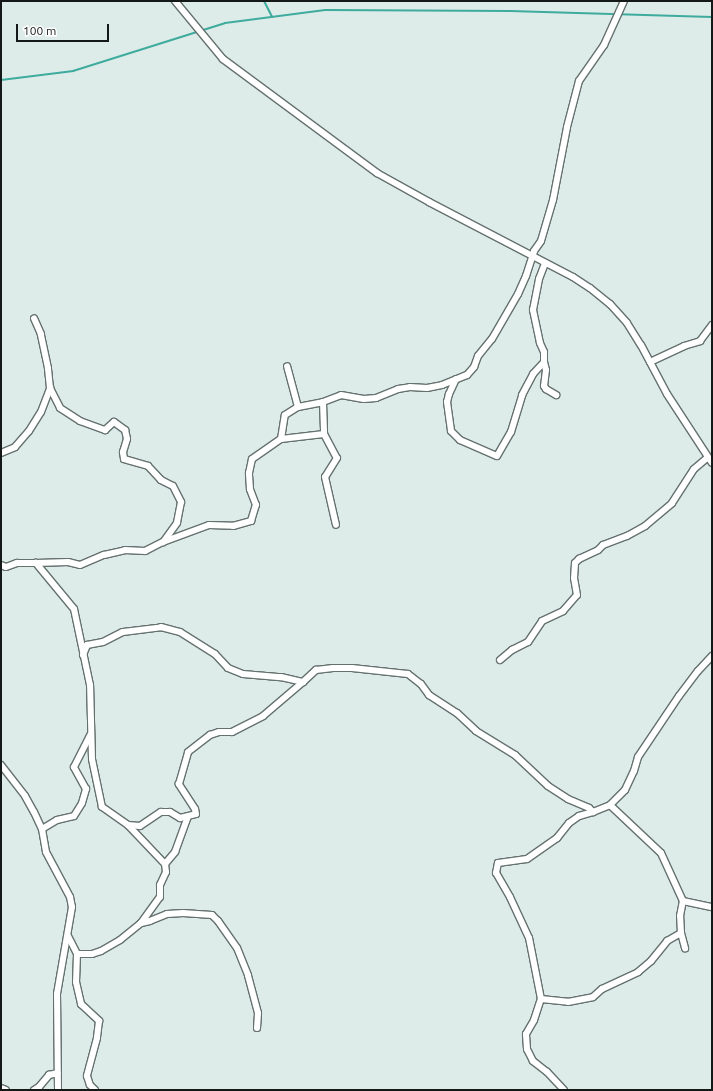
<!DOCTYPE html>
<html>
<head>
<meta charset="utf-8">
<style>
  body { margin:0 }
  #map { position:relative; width:713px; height:1091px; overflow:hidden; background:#ddece9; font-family:Ubuntu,sans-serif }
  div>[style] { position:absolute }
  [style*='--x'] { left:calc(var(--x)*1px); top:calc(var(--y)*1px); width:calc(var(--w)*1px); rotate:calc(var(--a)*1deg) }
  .stream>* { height:2px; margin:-1px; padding:0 1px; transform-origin:1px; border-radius:1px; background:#3eab9d }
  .roads { filter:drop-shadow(1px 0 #65716f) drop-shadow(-1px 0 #65716f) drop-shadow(0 1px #65716f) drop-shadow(0 -1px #65716f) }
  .minor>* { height:6px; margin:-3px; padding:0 3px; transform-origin:3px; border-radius:3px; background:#fff }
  span { translate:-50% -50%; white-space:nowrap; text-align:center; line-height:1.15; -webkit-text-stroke:3px #fff; paint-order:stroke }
  .frame { position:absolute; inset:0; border:2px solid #141918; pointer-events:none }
  .scale { position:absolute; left:16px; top:24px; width:93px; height:18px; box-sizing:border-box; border:2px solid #141918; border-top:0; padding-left:5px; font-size:12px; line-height:14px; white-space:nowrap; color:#141918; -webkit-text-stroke:3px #fff; paint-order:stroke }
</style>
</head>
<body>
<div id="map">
  <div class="stream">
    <i style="--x:264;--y:1;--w:18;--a:63"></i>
    <i style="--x:1;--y:80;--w:73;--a:-7.1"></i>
    <i style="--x:73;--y:71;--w:159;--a:-17.5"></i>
    <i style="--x:225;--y:23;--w:101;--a:-7.4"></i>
    <i style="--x:325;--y:10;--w:185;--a:0.3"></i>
    <i style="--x:510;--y:11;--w:202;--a:1.7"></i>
  </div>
  <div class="roads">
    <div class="minor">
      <i style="--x:175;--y:1;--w:75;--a:50.4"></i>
      <i style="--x:223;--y:59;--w:192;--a:36.5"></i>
      <i style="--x:377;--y:173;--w:60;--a:29.1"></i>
      <i style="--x:429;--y:202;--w:162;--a:27.5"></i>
      <i style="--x:573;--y:277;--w:20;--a:33"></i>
      <i style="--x:590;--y:288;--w:26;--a:39"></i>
      <i style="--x:610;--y:304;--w:25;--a:48"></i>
      <i style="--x:627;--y:323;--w:26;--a:58"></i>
      <i style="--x:641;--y:345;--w:55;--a:62"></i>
      <i style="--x:667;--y:394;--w:82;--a:56.9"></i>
      <i style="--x:544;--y:362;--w:8;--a:76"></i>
      <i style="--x:546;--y:370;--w:16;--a:97"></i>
      <i style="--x:544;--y:386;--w:4;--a:56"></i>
      <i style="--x:546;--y:389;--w:12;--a:31"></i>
      <i style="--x:650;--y:362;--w:38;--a:-25"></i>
      <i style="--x:684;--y:346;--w:17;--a:-17"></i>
      <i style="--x:700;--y:341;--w:20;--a:-53"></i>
      <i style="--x:456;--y:379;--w:17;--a:115"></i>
      <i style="--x:449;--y:394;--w:8;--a:104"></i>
      <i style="--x:447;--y:402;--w:29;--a:82"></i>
      <i style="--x:451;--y:431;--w:13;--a:45"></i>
      <i style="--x:460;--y:440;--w:40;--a:23.4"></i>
      <i style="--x:497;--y:456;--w:28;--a:-60"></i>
      <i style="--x:511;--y:432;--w:39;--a:-73"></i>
      <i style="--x:522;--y:395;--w:24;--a:-62"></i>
      <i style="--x:533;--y:374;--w:16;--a:-47"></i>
      <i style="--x:544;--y:362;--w:10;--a:-90"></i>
      <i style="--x:544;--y:352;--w:10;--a:-114"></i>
      <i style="--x:540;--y:343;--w:34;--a:-102"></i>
      <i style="--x:533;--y:310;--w:32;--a:-79"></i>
      <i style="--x:539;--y:279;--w:17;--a:-69"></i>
      <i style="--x:50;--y:388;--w:22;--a:63"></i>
      <i style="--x:60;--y:408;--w:24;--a:33"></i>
      <i style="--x:80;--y:421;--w:27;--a:20"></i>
      <i style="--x:105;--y:430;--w:12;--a:-42"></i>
      <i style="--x:114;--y:422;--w:14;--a:36"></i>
      <i style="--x:125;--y:430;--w:9;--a:77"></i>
      <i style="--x:127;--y:439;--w:14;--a:107"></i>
      <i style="--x:123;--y:452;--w:7;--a:82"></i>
      <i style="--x:124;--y:459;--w:25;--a:16"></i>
      <i style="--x:148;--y:466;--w:19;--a:47"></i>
      <i style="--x:161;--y:480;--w:13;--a:27"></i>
      <i style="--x:173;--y:486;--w:18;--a:63"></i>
      <i style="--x:181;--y:502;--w:21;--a:101"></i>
      <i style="--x:177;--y:523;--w:24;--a:126"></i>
      <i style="--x:323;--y:402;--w:32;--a:88"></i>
      <i style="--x:298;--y:407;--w:25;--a:-11"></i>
      <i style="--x:323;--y:402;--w:19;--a:-21"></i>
      <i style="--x:341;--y:395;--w:23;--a:10"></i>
      <i style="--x:364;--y:399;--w:12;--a:-5"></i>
      <i style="--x:376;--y:398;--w:24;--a:-22"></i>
      <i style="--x:398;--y:389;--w:12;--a:-9"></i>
      <i style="--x:410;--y:387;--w:17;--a:3"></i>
      <i style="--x:427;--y:388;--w:15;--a:-11"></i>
      <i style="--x:442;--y:385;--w:27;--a:-22"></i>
      <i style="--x:467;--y:375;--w:11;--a:-49"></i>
      <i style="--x:474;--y:367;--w:12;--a:-70"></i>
      <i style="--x:478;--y:356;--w:22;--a:-51"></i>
      <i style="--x:492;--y:339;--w:52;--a:-60"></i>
      <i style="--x:518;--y:294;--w:20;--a:-66"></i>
      <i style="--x:526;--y:276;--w:26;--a:-72"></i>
      <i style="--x:534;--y:251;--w:12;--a:-55"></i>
      <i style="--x:541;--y:241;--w:43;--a:-73.7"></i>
      <i style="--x:553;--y:200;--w:74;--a:-79.1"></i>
      <i style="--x:567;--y:127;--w:48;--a:-75.4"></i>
      <i style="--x:579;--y:81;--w:44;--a:-55.2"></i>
      <i style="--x:604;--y:45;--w:48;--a:-65.6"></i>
      <i style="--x:281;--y:439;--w:43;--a:-6.6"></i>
      <i style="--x:324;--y:434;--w:27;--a:62"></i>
      <i style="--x:337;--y:458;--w:22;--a:122"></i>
      <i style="--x:325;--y:477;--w:49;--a:77.1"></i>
      <i style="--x:1;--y:453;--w:15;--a:-23"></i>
      <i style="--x:15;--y:447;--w:21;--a:-49"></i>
      <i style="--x:29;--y:431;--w:22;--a:-58"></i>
      <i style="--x:41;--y:412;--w:26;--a:-69"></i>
      <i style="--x:50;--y:388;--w:20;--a:-96"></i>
      <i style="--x:48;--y:368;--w:35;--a:-102"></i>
      <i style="--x:41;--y:334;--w:17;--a:-114"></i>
      <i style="--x:1;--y:565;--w:5;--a:22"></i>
      <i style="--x:6;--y:567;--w:12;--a:-20"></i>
      <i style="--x:17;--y:563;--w:19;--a:0"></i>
      <i style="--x:83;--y:655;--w:11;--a:-68"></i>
      <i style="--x:87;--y:645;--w:16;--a:-11"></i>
      <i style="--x:103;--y:642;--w:22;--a:-27"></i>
      <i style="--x:123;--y:632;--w:38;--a:-7"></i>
      <i style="--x:161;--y:627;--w:20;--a:15"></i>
      <i style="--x:180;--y:632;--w:41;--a:32.2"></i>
      <i style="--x:215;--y:654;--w:19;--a:47"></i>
      <i style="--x:228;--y:668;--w:16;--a:22"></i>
      <i style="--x:243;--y:674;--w:38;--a:5"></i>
      <i style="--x:281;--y:677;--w:23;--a:13"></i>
      <i style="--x:303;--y:682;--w:18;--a:-43"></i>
      <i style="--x:316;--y:670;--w:17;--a:-7"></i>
      <i style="--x:333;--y:668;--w:19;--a:0"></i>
      <i style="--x:352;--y:668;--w:56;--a:6.1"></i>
      <i style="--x:408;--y:674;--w:16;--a:38"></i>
      <i style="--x:421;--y:684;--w:14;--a:54"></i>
      <i style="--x:429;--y:695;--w:33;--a:33"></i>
      <i style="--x:457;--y:713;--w:26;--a:43"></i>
      <i style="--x:476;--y:731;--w:46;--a:31.6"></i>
      <i style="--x:515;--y:755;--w:45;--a:43.2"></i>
      <i style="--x:548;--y:786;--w:24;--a:33"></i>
      <i style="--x:568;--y:799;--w:23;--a:23"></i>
      <i style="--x:589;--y:808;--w:6;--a:45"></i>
      <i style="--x:593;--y:812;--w:18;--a:-22"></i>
      <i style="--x:610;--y:805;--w:21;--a:-45"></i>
      <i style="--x:625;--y:790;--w:21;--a:-65"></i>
      <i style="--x:634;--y:771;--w:15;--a:-74"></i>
      <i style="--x:638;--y:757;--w:73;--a:-56.1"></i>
      <i style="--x:679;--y:696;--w:31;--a:-53"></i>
      <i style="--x:698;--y:671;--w:21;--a:-47"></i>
      <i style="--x:500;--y:660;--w:16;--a:-40"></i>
      <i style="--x:512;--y:650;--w:18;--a:-27"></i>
      <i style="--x:528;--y:642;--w:25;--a:-56"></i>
      <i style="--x:542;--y:621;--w:23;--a:-25"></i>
      <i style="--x:563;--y:611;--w:21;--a:-49"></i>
      <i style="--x:577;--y:595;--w:17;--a:-100"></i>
      <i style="--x:574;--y:578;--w:15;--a:-86"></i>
      <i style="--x:575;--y:563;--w:6;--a:-45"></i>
      <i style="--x:579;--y:559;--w:21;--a:-25"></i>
      <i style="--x:598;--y:550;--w:7;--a:-45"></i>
      <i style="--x:603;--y:545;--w:26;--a:-21"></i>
      <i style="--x:627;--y:536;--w:21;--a:-29"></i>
      <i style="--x:645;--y:526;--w:35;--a:-40"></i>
      <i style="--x:672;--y:503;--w:40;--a:-57.1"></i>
      <i style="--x:694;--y:469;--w:17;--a:-40"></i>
      <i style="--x:1;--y:765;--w:39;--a:52"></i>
      <i style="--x:25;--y:796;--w:18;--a:61"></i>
      <i style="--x:34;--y:812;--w:19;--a:65"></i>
      <i style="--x:42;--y:829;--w:23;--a:80"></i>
      <i style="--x:46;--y:852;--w:51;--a:61.9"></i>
      <i style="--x:70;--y:897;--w:10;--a:79"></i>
      <i style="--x:72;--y:907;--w:88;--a:99.8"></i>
      <i style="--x:57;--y:994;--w:96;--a:89.4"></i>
      <i style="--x:610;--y:805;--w:70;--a:43.3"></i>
      <i style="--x:661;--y:853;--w:53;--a:65.4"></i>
      <i style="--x:128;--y:825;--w:12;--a:5"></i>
      <i style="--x:140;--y:826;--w:25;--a:-34"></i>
      <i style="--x:161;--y:812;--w:9;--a:0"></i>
      <i style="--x:170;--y:812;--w:12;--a:31"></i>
      <i style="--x:180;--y:818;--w:16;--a:-14"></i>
      <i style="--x:196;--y:814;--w:5;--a:-101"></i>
      <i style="--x:195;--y:809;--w:30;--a:-123"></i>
      <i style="--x:179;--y:784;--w:33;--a:-74"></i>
      <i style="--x:188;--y:752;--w:28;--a:-38"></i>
      <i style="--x:210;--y:735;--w:9;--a:-18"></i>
      <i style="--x:219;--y:732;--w:13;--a:0"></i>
      <i style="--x:232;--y:732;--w:35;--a:-27"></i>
      <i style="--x:263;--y:716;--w:52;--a:-40.4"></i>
      <i style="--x:42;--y:829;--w:17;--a:-31"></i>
      <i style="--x:57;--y:820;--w:17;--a:-13"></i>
      <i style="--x:74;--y:816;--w:15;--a:-58"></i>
      <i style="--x:82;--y:803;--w:15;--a:-74"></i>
      <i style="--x:86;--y:789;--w:25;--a:-119"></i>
      <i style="--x:74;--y:767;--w:36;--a:-63"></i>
      <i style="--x:165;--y:864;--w:16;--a:-50"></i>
      <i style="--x:175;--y:852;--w:38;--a:-70"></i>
      <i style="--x:681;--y:933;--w:16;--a:75"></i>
      <i style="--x:68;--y:936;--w:20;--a:63"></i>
      <i style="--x:77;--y:954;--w:28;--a:92"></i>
      <i style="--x:76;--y:982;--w:23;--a:77"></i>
      <i style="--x:81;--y:1004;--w:25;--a:43"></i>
      <i style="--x:99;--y:1021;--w:17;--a:97"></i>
      <i style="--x:97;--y:1038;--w:39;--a:105"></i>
      <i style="--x:87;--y:1076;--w:9;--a:72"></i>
      <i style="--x:90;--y:1085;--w:7;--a:45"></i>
      <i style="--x:77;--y:954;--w:15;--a:0"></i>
      <i style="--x:92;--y:954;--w:9;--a:-18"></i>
      <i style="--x:101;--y:951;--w:22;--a:-30"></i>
      <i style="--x:120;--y:940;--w:27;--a:-39"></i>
      <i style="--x:541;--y:999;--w:27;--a:6"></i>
      <i style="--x:568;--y:1002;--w:25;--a:-11"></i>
      <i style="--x:593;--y:997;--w:12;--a:-42"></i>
      <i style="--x:602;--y:989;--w:40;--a:-25"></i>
      <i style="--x:638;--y:972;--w:17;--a:-40"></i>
      <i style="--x:651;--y:961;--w:26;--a:-51"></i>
      <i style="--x:667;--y:941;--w:16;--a:-30"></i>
      <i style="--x:681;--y:933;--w:17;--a:-93"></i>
      <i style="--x:680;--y:916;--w:15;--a:-79"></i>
      <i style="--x:683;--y:901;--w:30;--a:12"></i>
      <i style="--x:257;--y:1028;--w:15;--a:-86"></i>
      <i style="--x:258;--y:1013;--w:39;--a:-105"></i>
      <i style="--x:248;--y:975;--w:29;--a:-112"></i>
      <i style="--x:237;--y:948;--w:33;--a:-125"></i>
      <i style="--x:218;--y:921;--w:8;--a:-135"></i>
      <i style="--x:212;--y:915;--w:29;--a:-176"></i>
      <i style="--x:183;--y:913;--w:16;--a:176"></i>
      <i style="--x:167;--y:914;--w:18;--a:158"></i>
      <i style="--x:150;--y:921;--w:9;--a:167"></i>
      <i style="--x:141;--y:923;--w:32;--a:-54"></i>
      <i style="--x:160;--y:897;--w:12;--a:-90"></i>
      <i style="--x:160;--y:885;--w:14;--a:-65"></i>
      <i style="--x:166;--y:872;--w:8;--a:-97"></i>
      <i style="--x:165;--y:864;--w:54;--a:-133.5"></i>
      <i style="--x:128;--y:825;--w:32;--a:-145"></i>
      <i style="--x:102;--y:807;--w:49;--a:-101.8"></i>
      <i style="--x:92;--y:759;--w:74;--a:-91.5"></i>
      <i style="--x:90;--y:685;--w:78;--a:-101.9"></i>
      <i style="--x:74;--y:609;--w:60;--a:-129.6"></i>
      <i style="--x:36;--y:563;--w:32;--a:-2"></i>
      <i style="--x:68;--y:562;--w:12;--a:14"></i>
      <i style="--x:80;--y:565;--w:26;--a:-23"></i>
      <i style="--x:104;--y:555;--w:22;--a:-13"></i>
      <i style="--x:125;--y:550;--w:20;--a:3"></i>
      <i style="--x:145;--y:551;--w:20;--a:-27"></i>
      <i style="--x:163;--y:542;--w:49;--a:-20.3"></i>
      <i style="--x:209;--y:525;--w:24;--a:2"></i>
      <i style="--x:233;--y:526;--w:19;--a:-16"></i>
      <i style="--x:251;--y:521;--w:17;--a:-73"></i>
      <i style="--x:256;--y:505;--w:17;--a:-111"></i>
      <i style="--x:250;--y:489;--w:16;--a:-94"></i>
      <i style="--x:249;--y:473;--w:14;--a:-78"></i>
      <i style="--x:252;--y:459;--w:35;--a:-35"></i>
      <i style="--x:281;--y:439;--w:24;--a:-81"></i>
      <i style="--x:285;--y:415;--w:15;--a:-32"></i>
      <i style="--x:298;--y:407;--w:42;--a:-105"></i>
      <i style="--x:1;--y:1088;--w:5;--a:22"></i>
      <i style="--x:34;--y:1090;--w:6;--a:-31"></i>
      <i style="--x:39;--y:1087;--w:16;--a:-50"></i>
      <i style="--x:49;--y:1075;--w:9;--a:-13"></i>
      <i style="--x:564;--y:1090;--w:25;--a:-133"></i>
      <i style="--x:547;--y:1072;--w:18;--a:-142"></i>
      <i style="--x:533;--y:1061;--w:13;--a:-117"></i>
      <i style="--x:527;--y:1049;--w:15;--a:-94"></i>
      <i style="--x:526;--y:1034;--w:16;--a:-60"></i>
      <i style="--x:534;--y:1020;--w:22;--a:-72"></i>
      <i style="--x:541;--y:999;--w:62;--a:-101.1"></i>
      <i style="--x:529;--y:938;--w:45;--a:-114.9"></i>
      <i style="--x:510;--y:897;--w:28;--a:-120"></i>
      <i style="--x:496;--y:873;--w:10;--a:-79"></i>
      <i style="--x:498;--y:863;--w:29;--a:-8"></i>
      <i style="--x:527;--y:859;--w:37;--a:-35"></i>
      <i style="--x:557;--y:838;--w:19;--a:-51"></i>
      <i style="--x:569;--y:823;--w:12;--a:-35"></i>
      <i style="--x:579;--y:816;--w:15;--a:-16"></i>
    </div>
  </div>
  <div class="frame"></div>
  <div class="scale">100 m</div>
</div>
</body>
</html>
